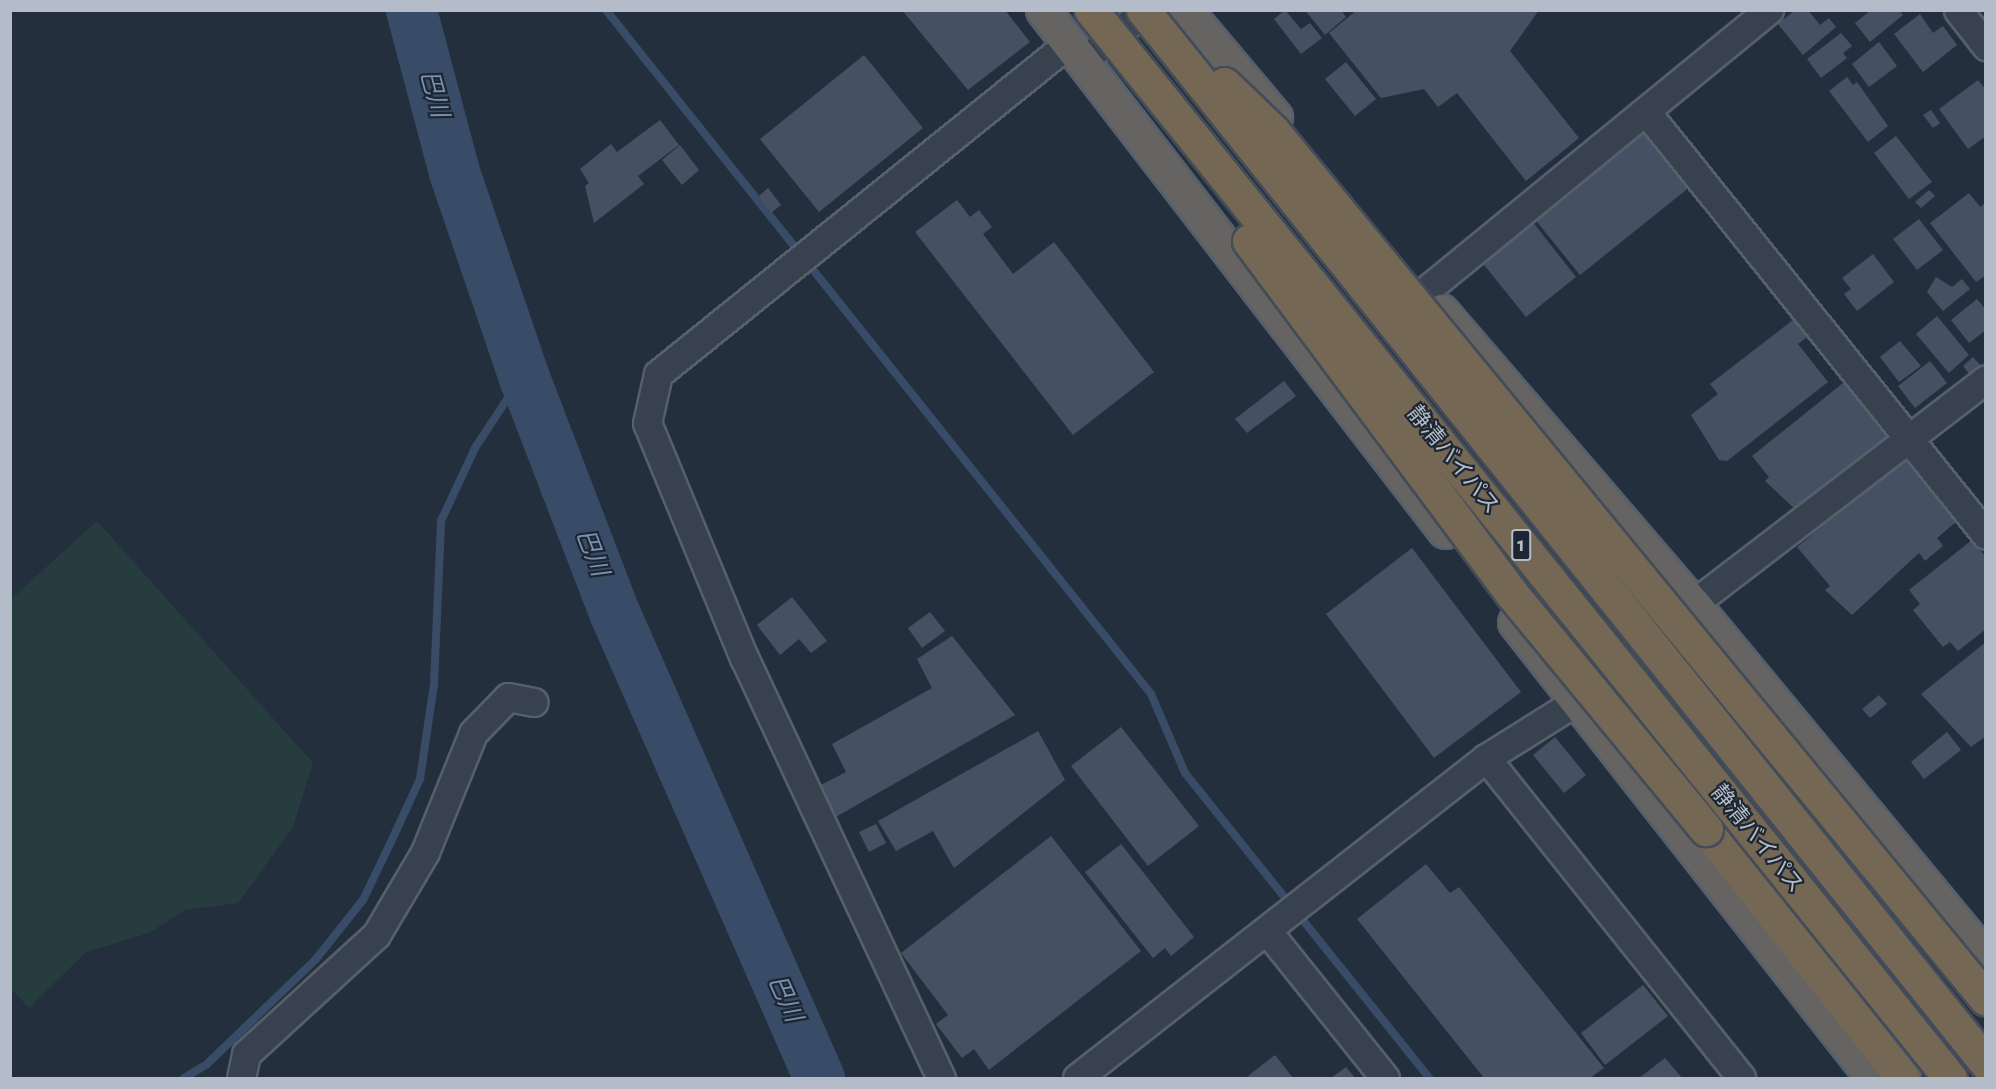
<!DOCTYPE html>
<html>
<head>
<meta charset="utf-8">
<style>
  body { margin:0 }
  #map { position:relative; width:1996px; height:1089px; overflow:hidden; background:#242f3e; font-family:"Alegreya Sans","Noto Sans JP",sans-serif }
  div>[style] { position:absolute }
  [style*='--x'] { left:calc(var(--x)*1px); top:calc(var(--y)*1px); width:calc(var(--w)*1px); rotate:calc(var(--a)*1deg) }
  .green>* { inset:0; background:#263c3f }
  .stream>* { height:8px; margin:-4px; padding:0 4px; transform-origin:4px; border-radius:4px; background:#394c67 }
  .river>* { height:51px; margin:-25.5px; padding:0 25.5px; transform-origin:25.5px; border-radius:25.5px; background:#394c67 }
  .building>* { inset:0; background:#455162 }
  .roads { filter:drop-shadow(2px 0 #565f6c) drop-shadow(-2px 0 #565f6c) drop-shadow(0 2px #565f6c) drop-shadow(0 -2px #565f6c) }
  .minor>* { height:27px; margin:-13.5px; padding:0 13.5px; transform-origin:13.5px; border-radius:13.5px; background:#38414e }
  .trunk>* { height:33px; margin:-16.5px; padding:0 16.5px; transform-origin:16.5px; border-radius:16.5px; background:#656462 }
  .motorway>* { height:33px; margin:-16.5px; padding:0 16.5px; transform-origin:16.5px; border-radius:16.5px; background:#746855 }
  .bridges { filter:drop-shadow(2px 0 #434c59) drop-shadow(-2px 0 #434c59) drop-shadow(0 2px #434c59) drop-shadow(0 -2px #434c59) }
  .motorway-bridge>* { height:33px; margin:-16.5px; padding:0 16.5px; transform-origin:16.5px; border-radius:16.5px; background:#746855 }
  span { translate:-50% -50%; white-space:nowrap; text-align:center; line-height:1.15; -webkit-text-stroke:4.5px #1d2633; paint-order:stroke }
  .shield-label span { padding:2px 4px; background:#1d2633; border:2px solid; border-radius:4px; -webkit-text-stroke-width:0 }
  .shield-label { font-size:21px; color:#b4bcc9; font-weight:700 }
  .street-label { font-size:22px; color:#b4bcc9 }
  .water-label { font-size:24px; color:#7c92b1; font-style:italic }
  .frame { position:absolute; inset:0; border:12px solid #b4bcc9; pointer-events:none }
</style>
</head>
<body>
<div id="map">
  <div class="green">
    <i style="clip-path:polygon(97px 521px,313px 763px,293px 827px,238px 903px,185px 910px,149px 933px,86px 952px,29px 1008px,10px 988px,11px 599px)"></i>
  </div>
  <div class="stream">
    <i style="--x:606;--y:10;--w:875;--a:51.45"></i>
    <i style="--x:1151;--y:694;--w:86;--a:66.7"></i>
    <i style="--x:1185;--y:773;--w:391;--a:51.3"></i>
    <i style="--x:184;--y:1078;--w:27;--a:-31"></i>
    <i style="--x:207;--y:1064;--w:151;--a:-43.9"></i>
    <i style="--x:316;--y:959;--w:75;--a:-51.5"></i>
    <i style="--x:363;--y:900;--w:62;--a:-64.3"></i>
    <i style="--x:390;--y:844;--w:72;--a:-65.2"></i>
    <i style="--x:420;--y:779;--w:96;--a:-81.6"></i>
    <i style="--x:434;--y:684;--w:163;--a:-87.5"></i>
    <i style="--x:441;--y:521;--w:81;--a:-65"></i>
    <i style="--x:475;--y:448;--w:87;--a:-56.7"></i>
  </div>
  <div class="river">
    <i style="--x:411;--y:10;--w:168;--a:75.1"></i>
    <i style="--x:454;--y:172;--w:214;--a:71.2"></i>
    <i style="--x:523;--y:375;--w:254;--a:69"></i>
    <i style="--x:614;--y:612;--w:509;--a:66.25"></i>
  </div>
  <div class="building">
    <i style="clip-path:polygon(902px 10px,1005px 10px,1030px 42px,968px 90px)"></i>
    <i style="clip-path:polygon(1285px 10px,1301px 29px,1310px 23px,1322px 38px,1301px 54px,1274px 19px)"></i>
    <i style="clip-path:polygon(1305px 10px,1341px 10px,1346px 17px,1325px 35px)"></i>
    <i style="clip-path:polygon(1357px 10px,1539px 10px,1510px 51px,1579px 138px,1526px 181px,1457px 93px,1438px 107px,1424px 89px,1381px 98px,1329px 33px)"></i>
    <i style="clip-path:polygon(1795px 10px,1808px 10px,1820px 25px,1829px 18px,1836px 27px,1803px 55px,1778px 24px)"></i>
    <i style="clip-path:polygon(1871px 10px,1899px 10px,1903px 15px,1870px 42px,1855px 23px)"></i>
    <i style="clip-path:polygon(1920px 14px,1933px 33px,1943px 26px,1957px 45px,1923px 72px,1894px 34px)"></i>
    <i style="clip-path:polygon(1841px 33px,1852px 46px,1843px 53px,1847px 58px,1821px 78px,1807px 59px)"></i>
    <i style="clip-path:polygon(1879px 42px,1897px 66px,1869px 87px,1852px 64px)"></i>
    <i style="clip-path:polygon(864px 55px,923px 128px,819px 212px,760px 139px)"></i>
    <i style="clip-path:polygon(1346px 62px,1376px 99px,1355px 116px,1325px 79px)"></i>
    <i style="clip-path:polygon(1847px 77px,1853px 85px,1857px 82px,1888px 126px,1868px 142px,1829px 91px)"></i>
    <i style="clip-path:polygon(1978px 80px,1986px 90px,1986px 136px,1968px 149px,1939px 109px)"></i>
    <i style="clip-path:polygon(1931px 110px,1940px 123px,1933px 128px,1923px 115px)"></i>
    <i style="clip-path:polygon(660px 120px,679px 145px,638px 176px,644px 184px,594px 223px,585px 186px,589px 183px,580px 169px,611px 144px,617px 152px)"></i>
    <i style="clip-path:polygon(1644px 128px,1691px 186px,1580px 275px,1533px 217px)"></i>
    <i style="clip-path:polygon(1896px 136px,1932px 182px,1909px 199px,1874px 153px)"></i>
    <i style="clip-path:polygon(680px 145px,699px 170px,682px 185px,662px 160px)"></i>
    <i style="clip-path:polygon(768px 188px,781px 205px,771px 213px,759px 196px)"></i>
    <i style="clip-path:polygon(1929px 190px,1935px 196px,1921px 208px,1915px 202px)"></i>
    <i style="clip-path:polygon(1969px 193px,1980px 207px,1986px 203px,1986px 275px,1976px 282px,1930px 223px)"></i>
    <i style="clip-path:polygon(957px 200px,970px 217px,979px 210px,992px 227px,983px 234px,1013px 274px,1054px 242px,1154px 372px,1073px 435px,915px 232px)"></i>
    <i style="clip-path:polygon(1919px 219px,1943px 250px,1917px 270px,1893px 239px)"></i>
    <i style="clip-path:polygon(1532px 221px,1576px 277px,1526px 317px,1481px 261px)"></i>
    <i style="clip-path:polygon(1873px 254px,1894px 282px,1857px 311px,1844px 294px,1851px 289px,1842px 278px)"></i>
    <i style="clip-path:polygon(1936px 277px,1952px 287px,1962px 279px,1970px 289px,1943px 311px,1927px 292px)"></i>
    <i style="clip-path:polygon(1977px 299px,1986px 310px,1986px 330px,1969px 343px,1951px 320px)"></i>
    <i style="clip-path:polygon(1798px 316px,1812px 333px,1798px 344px,1828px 382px,1727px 461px,1719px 460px,1691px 415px,1718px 394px,1710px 384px)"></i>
    <i style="clip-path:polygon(1937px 316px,1969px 355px,1949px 373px,1916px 334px)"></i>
    <i style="clip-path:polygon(1900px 341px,1921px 366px,1899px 382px,1880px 357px)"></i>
    <i style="clip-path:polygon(1973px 357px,1982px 367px,1971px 376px,1963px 366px)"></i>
    <i style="clip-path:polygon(1930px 361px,1947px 383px,1915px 408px,1898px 386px)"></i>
    <i style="clip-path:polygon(1848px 379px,1892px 434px,1797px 511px,1765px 481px,1769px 477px,1752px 456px)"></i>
    <i style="clip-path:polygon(1284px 381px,1296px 396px,1247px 433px,1235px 419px)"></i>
    <i style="clip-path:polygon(1911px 453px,1963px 516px,1937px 538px,1943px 546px,1925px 561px,1919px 553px,1852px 615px,1825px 590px,1830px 586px,1797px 547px)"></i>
    <i style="clip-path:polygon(1972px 540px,1986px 557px,1986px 629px,1958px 651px,1950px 642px,1943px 647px,1913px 610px,1920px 604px,1909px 590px)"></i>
    <i style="clip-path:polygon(1412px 548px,1521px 692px,1434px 758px,1326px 614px)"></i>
    <i style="clip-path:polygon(792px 597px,827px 641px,811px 653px,799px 639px,780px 655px,757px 625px)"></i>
    <i style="clip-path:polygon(930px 612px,945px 631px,922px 648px,908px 628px)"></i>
    <i style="clip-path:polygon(952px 636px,1015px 715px,834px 818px,819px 786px,846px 772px,832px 744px,932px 688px,917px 659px)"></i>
    <i style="clip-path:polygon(1986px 642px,1986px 736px,1971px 747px,1921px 694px)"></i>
    <i style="clip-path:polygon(1879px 695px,1887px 704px,1870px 718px,1862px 709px)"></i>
    <i style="clip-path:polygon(1121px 727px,1199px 826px,1148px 866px,1071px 766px)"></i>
    <i style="clip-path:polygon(1038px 731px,1065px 780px,954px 868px,933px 831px,896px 851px,878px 821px)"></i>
    <i style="clip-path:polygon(1947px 732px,1961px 750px,1924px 779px,1911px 762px)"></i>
    <i style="clip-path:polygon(1555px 737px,1586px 775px,1564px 793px,1533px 755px)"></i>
    <i style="clip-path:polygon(876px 824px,886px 843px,869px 852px,859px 832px)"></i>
    <i style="clip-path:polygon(1051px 836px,1141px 951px,989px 1070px,974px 1049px,962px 1058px,936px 1024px,948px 1015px,901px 953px)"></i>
    <i style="clip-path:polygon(1121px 844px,1194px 937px,1171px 956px,1165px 948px,1153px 958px,1085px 872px)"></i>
    <i style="clip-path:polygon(1426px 864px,1450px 893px,1459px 887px,1604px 1068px,1590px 1078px,1484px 1078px,1357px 919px)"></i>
    <i style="clip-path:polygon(1643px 985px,1668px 1016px,1605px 1065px,1581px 1033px)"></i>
    <i style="clip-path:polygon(1275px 1055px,1293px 1078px,1250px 1078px,1248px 1076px)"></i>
    <i style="clip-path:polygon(1665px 1058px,1682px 1078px,1639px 1078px)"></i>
    <i style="clip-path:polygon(1346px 1067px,1355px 1078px,1331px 1078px)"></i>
  </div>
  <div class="roads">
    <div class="minor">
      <i style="--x:1958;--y:10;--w:46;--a:52.1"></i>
      <i style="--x:1082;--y:61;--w:82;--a:-38.6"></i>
      <i style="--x:1647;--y:113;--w:541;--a:51.22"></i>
      <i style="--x:1424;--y:292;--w:446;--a:-39.3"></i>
      <i style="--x:1486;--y:758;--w:409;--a:51.4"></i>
      <i style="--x:1268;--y:932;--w:187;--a:51.3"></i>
      <i style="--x:241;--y:1078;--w:25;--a:-78"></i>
      <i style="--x:246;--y:1054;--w:176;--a:-42.5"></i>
      <i style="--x:376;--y:935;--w:96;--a:-59.4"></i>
      <i style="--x:425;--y:852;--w:128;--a:-68"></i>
      <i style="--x:473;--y:733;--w:50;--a:-45.8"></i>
      <i style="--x:508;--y:697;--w:26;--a:11"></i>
      <i style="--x:941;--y:1078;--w:464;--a:-115.1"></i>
      <i style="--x:744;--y:658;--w:254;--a:-112.4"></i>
      <i style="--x:647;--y:423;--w:50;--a:-77.3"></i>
      <i style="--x:658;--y:374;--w:528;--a:-38.85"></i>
      <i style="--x:1077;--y:1078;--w:519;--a:-38.04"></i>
      <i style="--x:1486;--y:758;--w:107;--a:-32.1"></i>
      <i style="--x:1577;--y:701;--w:151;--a:-39.9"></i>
      <i style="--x:1693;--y:604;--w:369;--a:-37.5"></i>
    </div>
    <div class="trunk">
      <i style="--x:1043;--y:10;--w:658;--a:52.35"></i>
      <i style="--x:1185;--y:10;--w:140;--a:49.9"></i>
      <i style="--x:1441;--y:311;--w:386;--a:49.3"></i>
      <i style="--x:1693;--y:604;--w:460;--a:50.4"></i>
      <i style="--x:1515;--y:622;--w:580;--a:51.86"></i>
    </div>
    <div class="motorway">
      <i style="--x:1706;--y:829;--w:318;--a:51.7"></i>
    </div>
  </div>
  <div class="bridges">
    <div class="motorway-bridge">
      <i style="--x:1091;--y:10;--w:1371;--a:51.19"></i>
      <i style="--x:1143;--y:10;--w:1349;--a:51.32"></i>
      <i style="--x:1224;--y:84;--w:68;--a:43.8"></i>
      <i style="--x:1273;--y:131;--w:1123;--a:50.6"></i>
      <i style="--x:1249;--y:241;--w:440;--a:53.3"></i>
      <i style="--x:1512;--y:594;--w:305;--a:50.5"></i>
    </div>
  </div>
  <div class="shield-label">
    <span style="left:1521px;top:545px">1</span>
  </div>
  <div class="street-label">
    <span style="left:1453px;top:460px;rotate:51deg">静清バイパス</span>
    <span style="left:1757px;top:839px;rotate:51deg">静清バイパス</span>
  </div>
  <div class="water-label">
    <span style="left:433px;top:94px;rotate:75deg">巴川</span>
    <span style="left:591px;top:553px;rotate:69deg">巴川</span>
    <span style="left:784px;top:999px;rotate:66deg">巴川</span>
  </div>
  <div class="frame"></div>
</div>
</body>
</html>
